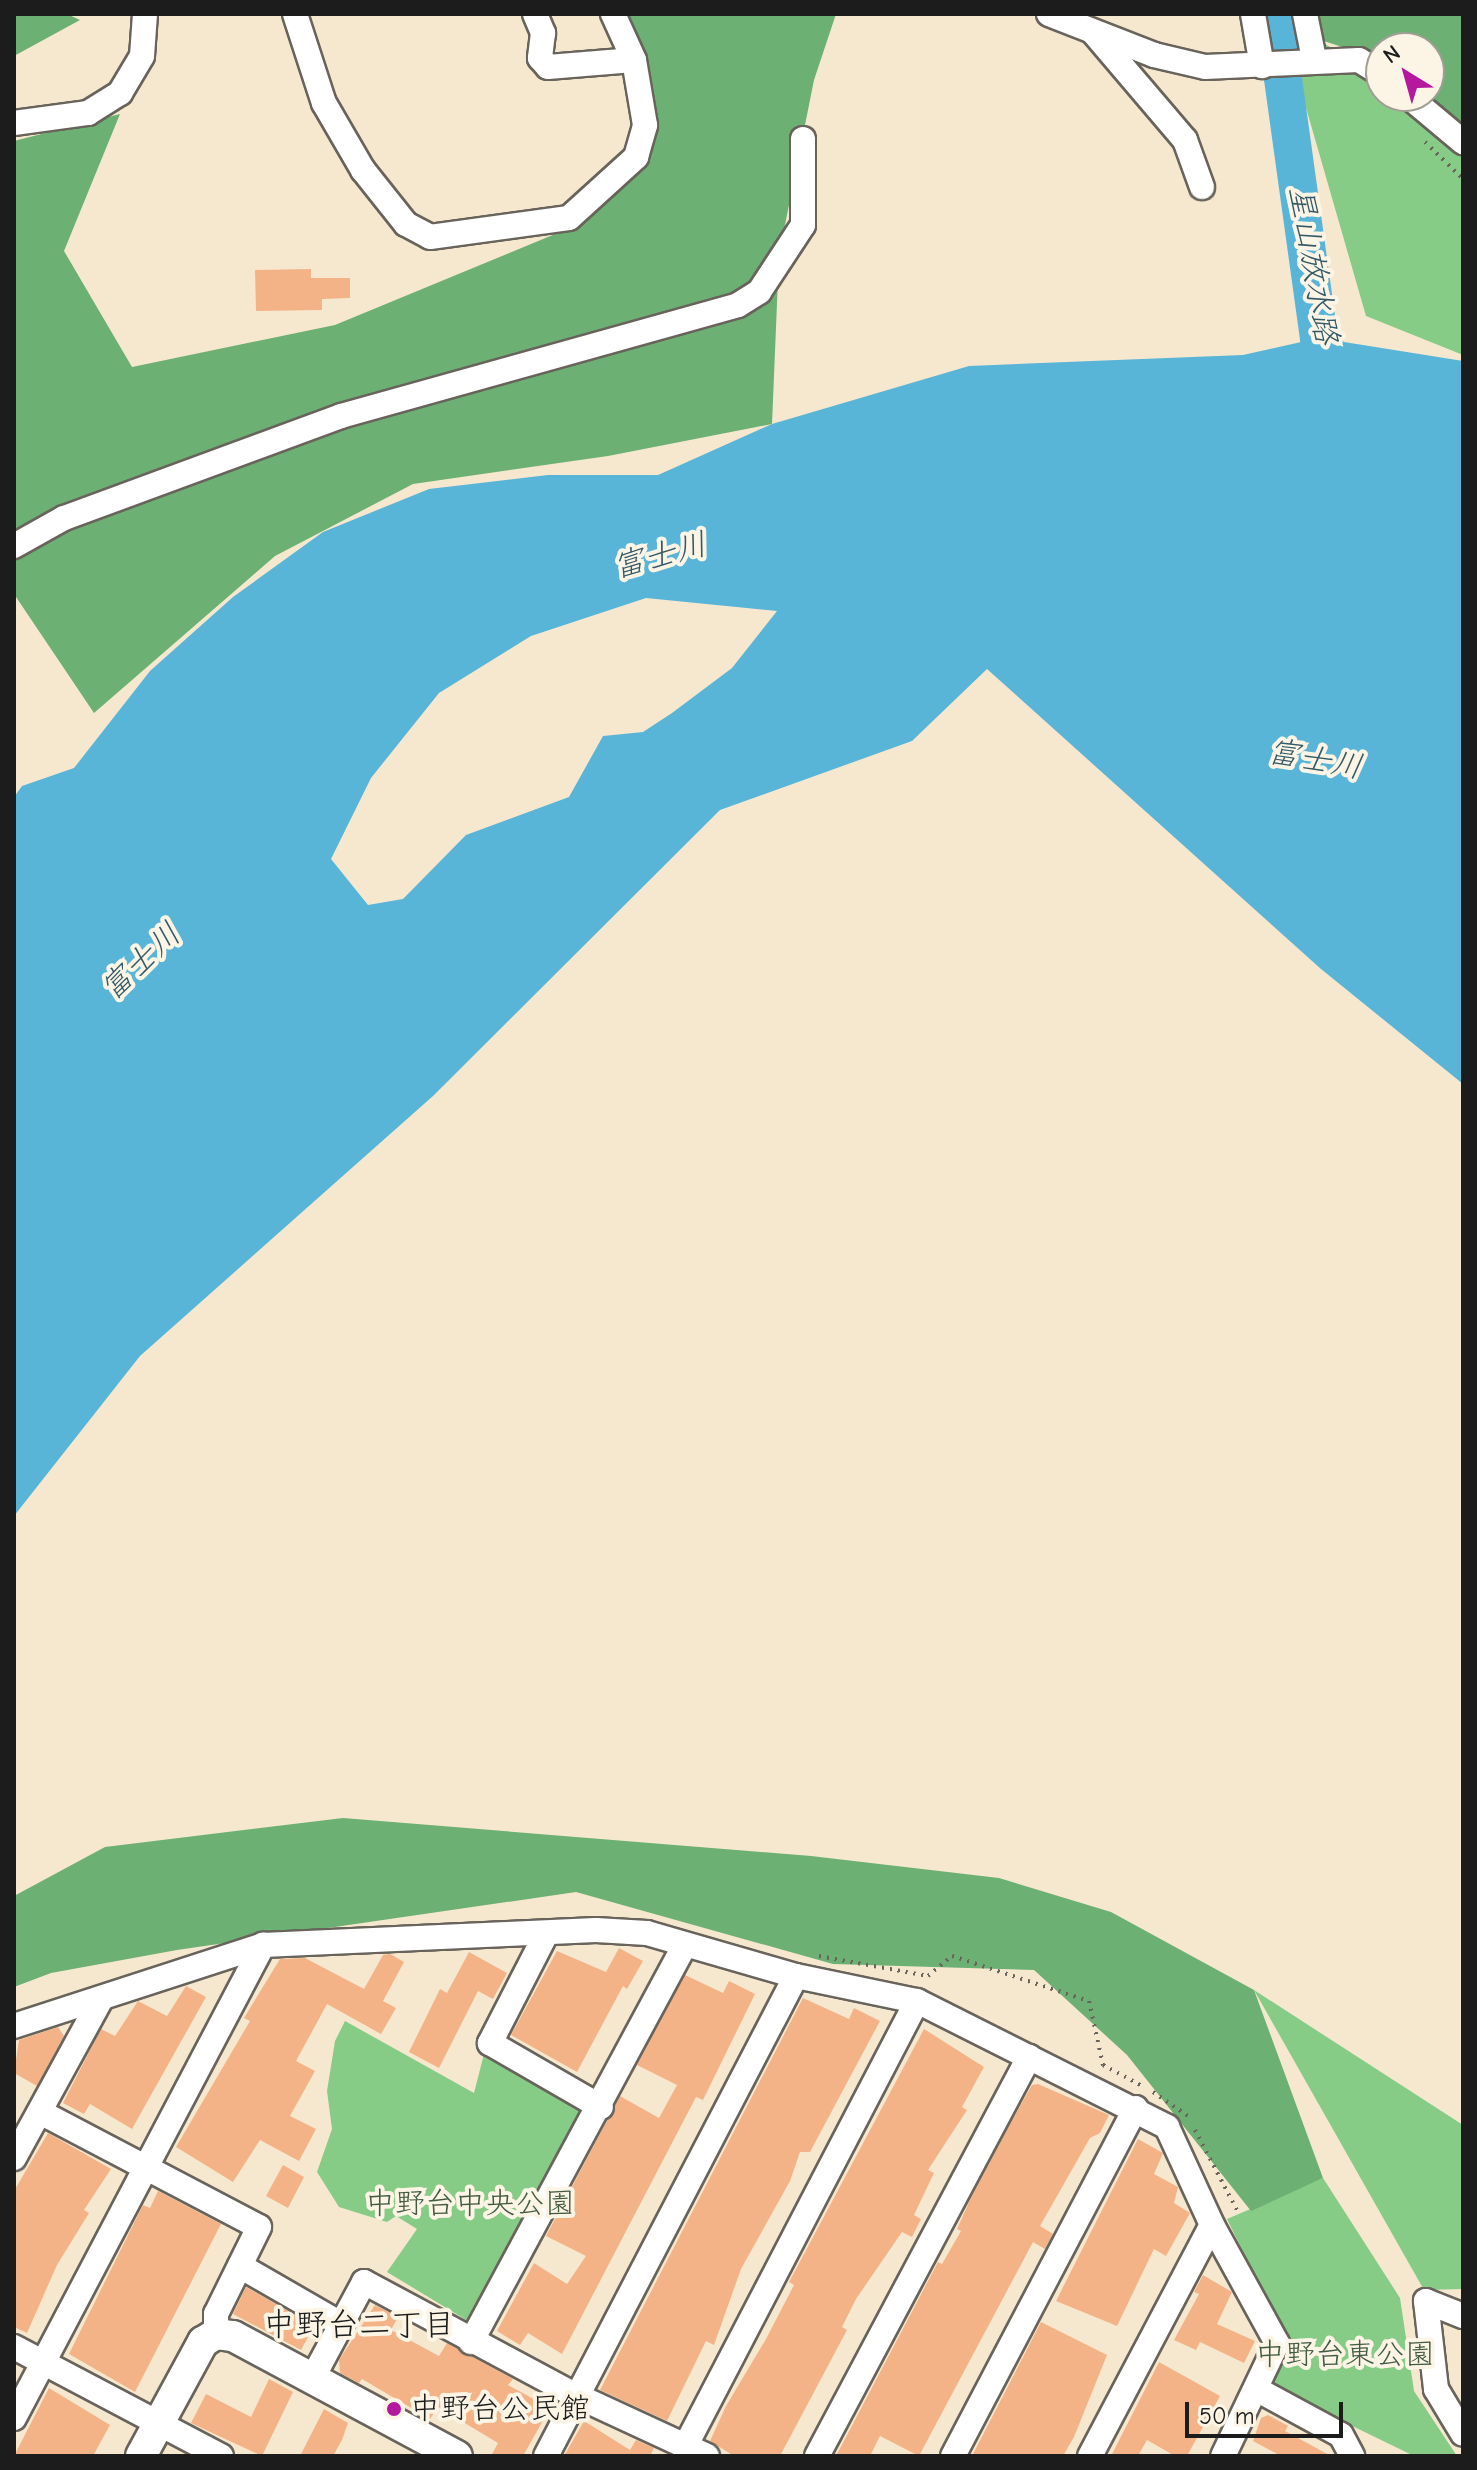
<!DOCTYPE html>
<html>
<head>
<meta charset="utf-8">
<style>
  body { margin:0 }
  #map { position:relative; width:1477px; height:2470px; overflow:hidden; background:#f6e8cf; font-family:"Comic Neue","Klee One",sans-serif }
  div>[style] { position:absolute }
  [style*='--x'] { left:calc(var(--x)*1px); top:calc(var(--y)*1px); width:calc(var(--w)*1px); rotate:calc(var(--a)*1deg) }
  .green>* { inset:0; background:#86cc86 }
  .forest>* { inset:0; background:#6cb073 }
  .water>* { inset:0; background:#59b5d7 }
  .river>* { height:38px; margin:-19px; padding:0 19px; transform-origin:19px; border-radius:19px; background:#59b5d7 }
  .building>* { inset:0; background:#f3b387 }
  .path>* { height:4px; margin-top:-2px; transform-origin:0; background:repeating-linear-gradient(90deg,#68635b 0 2px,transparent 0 8px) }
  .roads { filter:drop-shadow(2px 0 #68635b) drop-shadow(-2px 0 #68635b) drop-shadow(0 2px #68635b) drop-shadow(0 -2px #68635b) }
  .minor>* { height:24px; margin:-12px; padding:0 12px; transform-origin:12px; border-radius:12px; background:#fff }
  .tertiary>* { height:30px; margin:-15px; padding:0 15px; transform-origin:15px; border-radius:15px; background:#fff }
  .dots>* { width:22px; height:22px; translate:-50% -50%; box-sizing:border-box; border:4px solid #fcf5e5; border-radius:50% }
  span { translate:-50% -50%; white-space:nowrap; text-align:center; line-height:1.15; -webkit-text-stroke:8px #fcf5e5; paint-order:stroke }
  .park-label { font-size:30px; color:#415a41 }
  .poi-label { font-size:30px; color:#1c1c1c }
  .left { translate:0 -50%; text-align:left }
  .water-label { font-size:32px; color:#345967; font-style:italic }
  .neighbourhood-label { font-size:32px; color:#1c1c1c }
  .frame { position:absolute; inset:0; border:16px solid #1c1c1c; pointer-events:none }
  .north { position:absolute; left:1365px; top:32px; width:80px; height:80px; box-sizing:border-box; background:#fcf5e5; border:2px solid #a29e95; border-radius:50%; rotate:323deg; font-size:22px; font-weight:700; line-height:32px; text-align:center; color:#1c1c1c }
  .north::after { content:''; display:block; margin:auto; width:28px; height:36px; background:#b5179e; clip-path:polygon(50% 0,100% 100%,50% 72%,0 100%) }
  .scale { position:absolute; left:1185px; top:2402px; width:158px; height:36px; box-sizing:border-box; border:4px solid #1c1c1c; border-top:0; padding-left:10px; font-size:24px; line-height:28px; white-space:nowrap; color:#1c1c1c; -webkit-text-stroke:6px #fcf5e5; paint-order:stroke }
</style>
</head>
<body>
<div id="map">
  <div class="green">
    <i style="clip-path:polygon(1317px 39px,1381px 78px,1381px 96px,1410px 96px,1463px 130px,1463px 355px,1366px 316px,1298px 80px)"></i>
    <i style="clip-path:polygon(1254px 1990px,1463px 2125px,1463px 2289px,1424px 2290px)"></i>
    <i style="clip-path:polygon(345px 2021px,474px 2093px,485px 2050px,583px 2107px,468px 2321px,387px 2272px,417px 2229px,396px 2216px,387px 2222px,339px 2207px,317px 2172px,332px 2129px,327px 2091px,335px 2041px)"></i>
    <i style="clip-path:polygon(1323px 2178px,1400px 2298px,1414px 2391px,1457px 2456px,1414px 2456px,1268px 2385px,1287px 2341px,1227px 2219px)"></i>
  </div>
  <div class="forest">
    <i style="clip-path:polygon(14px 14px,67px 14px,80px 20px,14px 56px)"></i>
    <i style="clip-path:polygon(618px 14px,836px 14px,814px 80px,779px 255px,772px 424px,608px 456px,413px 484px,275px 556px,94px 713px,14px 594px,14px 141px,120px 114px,64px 251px,132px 367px,335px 325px,577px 225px,649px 119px)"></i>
    <i style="clip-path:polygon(1313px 14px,1463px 14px,1463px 124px,1429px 96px,1429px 48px,1381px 48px,1381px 59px,1317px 39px)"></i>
    <i style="clip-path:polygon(343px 1818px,811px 1856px,999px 1878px,1111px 1912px,1254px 1990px,1323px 2178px,1251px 2211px,1127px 2055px,1034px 1970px,833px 1964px,576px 1892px,177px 1950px,51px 1973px,14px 1987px,14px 1896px,105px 1847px)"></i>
  </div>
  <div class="water">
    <i style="clip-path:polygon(evenodd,1319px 338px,1463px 361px,1463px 1084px,1321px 969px,987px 669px,912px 741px,720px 810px,433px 1096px,140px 1356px,14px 1516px,14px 797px,22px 786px,74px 768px,150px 671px,233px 597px,323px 532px,429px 489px,548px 475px,658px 475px,772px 424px,969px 366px,1243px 355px,1319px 338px,646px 598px,777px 611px,732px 668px,672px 713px,643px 732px,603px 736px,569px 797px,466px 835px,403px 899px,368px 905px,331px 859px,371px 778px,439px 693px,531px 636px,646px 598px)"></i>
  </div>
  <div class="river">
    <i style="--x:1274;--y:14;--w:327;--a:82.1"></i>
    <i style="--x:1319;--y:338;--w:49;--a:58.2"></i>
  </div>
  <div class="building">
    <i style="clip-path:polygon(311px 269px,311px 278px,350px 278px,350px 298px,322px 299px,322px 310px,256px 311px,255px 270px)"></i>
    <i style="clip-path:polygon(619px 1948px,643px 1961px,627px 1989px,623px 1986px,577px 2072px,511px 2035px,557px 1951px,606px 1972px)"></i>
    <i style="clip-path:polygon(469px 1952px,507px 1973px,493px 1999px,478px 1991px,439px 2068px,409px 2052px,440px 1989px,447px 1993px)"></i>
    <i style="clip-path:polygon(390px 1954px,404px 1962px,383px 2001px,396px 2008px,381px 2034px,327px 2004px,296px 2061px,315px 2071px,290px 2116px,316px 2129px,299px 2161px,260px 2140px,233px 2182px,176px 2147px,250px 2021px,244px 2018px,280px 1959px,305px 1958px,364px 1989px,383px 1955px)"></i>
    <i style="clip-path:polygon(685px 1975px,723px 1993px,729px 1981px,755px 1994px,703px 2100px,696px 2097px,562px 2354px,528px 2333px,520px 2345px,497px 2331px,534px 2263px,567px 2284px,586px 2256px,546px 2236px,620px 2096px,659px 2118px,677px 2085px,637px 2065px)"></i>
    <i style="clip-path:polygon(186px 1986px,206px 1997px,132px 2129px,90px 2104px,84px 2114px,63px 2103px,101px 2029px,115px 2036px,138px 2001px,167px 2016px)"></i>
    <i style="clip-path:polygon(803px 1998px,849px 2019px,854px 2008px,880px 2021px,810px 2152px,800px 2152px,790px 2181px,741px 2269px,714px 2345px,706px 2341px,667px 2421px,600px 2390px)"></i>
    <i style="clip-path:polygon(58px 2027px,64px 2036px,37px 2086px,14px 2073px,19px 2040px)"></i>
    <i style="clip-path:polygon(924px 2029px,984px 2067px,962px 2107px,967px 2110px,928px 2170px,934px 2173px,914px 2215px,921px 2219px,912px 2237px,902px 2232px,856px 2299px,842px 2327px,847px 2330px,780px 2456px,734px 2456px,710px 2441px,726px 2406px,766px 2339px,794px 2285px,789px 2282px)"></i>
    <i style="clip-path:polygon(1038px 2084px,1109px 2115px,1100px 2133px,1090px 2138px,1040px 2226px,1053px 2234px,1045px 2249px,1033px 2242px,919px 2456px,880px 2436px,870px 2456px,836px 2456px,938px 2262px,942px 2264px,961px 2231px,957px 2229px,970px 2200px,1011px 2122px,1032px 2085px)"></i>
    <i style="clip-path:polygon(48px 2133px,111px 2169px,84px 2210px,89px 2213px,57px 2265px,27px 2333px,14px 2327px,14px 2191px)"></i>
    <i style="clip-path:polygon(1138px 2139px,1163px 2153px,1154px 2174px,1178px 2187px,1174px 2203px,1190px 2213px,1166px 2256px,1154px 2249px,1117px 2326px,1056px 2301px)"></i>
    <i style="clip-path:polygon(283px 2165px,304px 2177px,288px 2208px,266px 2196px)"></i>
    <i style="clip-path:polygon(158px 2191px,221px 2224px,135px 2392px,69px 2354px,143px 2205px,150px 2208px)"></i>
    <i style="clip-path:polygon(1203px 2275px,1232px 2292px,1217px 2324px,1255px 2341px,1244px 2363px,1200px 2342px,1196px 2350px,1174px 2340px,1199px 2294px,1194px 2292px)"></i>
    <i style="clip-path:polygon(246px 2287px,314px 2326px,301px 2350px,233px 2314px)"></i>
    <i style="clip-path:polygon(375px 2305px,398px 2317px,391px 2330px,439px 2356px,447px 2343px,513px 2379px,508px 2385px,550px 2408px,523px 2456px,491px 2456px,498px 2443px,438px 2407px,430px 2419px,362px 2379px,359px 2383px,340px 2373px,339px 2360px)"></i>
    <i style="clip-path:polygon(1041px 2322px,1107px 2355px,1074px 2437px,1063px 2456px,972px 2456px)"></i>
    <i style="clip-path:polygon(1159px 2362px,1220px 2396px,1187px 2456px,1175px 2456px,1147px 2440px,1138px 2456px,1111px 2456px)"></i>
    <i style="clip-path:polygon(269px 2379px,293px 2392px,262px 2456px,191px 2423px,206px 2394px,251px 2417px)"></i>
    <i style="clip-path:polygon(49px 2388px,110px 2425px,93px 2456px,14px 2456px)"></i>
    <i style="clip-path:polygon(324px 2409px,348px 2423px,342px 2440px,333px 2456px,300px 2456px)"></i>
    <i style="clip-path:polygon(1268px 2415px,1288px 2426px,1285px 2431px,1331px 2456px,1281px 2456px,1253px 2441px,1261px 2418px)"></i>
    <i style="clip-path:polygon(584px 2421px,630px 2450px,636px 2440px,654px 2448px,650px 2456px,564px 2456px)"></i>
  </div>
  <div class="path">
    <i style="--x:1425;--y:142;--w:53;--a:44.2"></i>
    <i style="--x:819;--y:1956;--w:111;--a:10.4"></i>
    <i style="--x:928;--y:1976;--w:31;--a:-40"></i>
    <i style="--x:952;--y:1956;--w:144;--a:18.2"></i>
    <i style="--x:1089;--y:2001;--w:66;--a:77.7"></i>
    <i style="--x:1103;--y:2065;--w:44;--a:28.3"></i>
    <i style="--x:1153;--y:2092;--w:42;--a:34.4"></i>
    <i style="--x:1195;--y:2130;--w:95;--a:62.4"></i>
  </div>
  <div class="roads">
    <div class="minor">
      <i style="--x:295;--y:14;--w:94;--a:72"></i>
      <i style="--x:324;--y:103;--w:78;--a:59.8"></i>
      <i style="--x:363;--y:170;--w:69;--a:51.5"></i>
      <i style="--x:406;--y:224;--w:27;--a:28"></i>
      <i style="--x:430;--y:237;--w:140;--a:-7.8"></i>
      <i style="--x:569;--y:218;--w:91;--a:-42.3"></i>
      <i style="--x:636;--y:157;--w:33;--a:-74"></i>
      <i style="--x:645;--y:125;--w:66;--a:-99.6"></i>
      <i style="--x:634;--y:60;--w:51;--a:-114.5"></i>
      <i style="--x:535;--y:14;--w:21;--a:67"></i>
      <i style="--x:543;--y:33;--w:25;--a:97"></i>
      <i style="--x:540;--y:58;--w:12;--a:48"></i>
      <i style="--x:548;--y:67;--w:86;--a:-4.7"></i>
      <i style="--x:1049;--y:14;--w:113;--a:21.3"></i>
      <i style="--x:1154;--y:55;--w:52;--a:13.2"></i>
      <i style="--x:1205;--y:67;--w:154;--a:-2.6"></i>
      <i style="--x:1359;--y:60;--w:26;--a:32"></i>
      <i style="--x:1253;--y:14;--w:53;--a:80.2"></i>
      <i style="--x:1305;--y:14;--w:46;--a:78.7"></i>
      <i style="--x:1093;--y:32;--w:142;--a:49.6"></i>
      <i style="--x:1185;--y:140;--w:50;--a:70.1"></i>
      <i style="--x:1408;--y:96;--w:72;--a:39.9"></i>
      <i style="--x:14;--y:123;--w:75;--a:-7.7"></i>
      <i style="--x:88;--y:113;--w:38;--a:-32"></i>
      <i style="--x:120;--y:93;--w:43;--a:-59.3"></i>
      <i style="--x:142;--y:56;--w:42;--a:-85.9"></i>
      <i style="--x:14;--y:546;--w:57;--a:-29.2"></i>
      <i style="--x:64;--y:518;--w:295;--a:-20.2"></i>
      <i style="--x:341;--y:416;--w:412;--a:-15.6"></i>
      <i style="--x:738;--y:305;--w:25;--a:-32"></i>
      <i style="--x:759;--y:292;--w:80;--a:-56.7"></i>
      <i style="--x:803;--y:225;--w:86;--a:-90"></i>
      <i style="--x:546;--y:1934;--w:123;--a:117.2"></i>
      <i style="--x:490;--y:2043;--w:128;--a:30"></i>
      <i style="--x:14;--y:2026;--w:262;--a:-18"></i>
      <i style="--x:263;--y:1945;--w:333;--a:-2.6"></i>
      <i style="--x:596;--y:1930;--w:51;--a:3.4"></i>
      <i style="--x:647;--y:1933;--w:155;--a:16.1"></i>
      <i style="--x:796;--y:1976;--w:124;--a:11.7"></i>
      <i style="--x:917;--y:2001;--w:280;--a:26.7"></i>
      <i style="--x:1167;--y:2127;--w:108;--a:65.3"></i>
      <i style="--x:1212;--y:2225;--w:135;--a:61.2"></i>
      <i style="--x:1277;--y:2343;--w:125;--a:115.5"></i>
      <i style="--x:40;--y:2112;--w:247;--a:27.7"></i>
      <i style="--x:259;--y:2227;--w:97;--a:116.3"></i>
      <i style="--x:216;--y:2314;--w:20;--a:90"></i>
      <i style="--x:14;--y:2158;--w:181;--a:-61.3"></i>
      <i style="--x:240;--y:2266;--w:116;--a:29.9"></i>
      <i style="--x:1463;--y:2316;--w:40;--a:-158"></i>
      <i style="--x:1426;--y:2301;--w:89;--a:83.5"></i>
      <i style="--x:1436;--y:2389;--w:52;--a:59"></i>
      <i style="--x:471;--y:2342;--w:450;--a:-61.7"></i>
      <i style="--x:14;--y:2347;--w:234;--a:27.8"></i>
      <i style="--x:312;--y:2379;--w:110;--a:-61.8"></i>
      <i style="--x:364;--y:2282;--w:242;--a:28.2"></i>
      <i style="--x:577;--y:2396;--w:143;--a:24.8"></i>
      <i style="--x:1258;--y:2390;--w:94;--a:28.5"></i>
      <i style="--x:1341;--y:2435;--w:24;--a:62"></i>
      <i style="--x:14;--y:2418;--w:535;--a:-62.24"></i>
      <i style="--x:686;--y:2445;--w:500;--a:-62.51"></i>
      <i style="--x:546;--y:2456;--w:541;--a:-62.49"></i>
      <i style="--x:817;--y:2456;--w:452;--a:-62"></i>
      <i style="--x:953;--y:2456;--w:393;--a:-62.3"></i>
      <i style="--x:1090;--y:2456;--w:261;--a:-62.2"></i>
    </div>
    <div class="tertiary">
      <i style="--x:141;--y:2456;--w:130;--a:-61.5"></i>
      <i style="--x:203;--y:2342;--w:15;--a:-32"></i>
      <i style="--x:216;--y:2334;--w:17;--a:7"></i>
      <i style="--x:233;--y:2336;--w:254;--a:28.2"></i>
    </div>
  </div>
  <div class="dots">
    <i style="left:394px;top:2409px;background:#b5179e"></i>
  </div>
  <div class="park-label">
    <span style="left:470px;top:2204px">中野台中央公園</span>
    <span style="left:1345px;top:2355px">中野台東公園</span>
  </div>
  <div class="poi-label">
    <span class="left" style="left:410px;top:2409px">中野台公民館</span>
  </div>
  <div class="water-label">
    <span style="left:1313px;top:265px;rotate:80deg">星山放水路</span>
    <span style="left:660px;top:556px;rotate:-15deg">富士川</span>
    <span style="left:1315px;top:760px;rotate:10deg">富士川</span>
    <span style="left:141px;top:962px;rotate:-43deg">富士川</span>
  </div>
  <div class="neighbourhood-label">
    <span style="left:359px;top:2325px">中野台二丁目</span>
  </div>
  <div class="frame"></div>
  <div class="north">N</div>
  <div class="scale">50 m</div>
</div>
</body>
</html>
